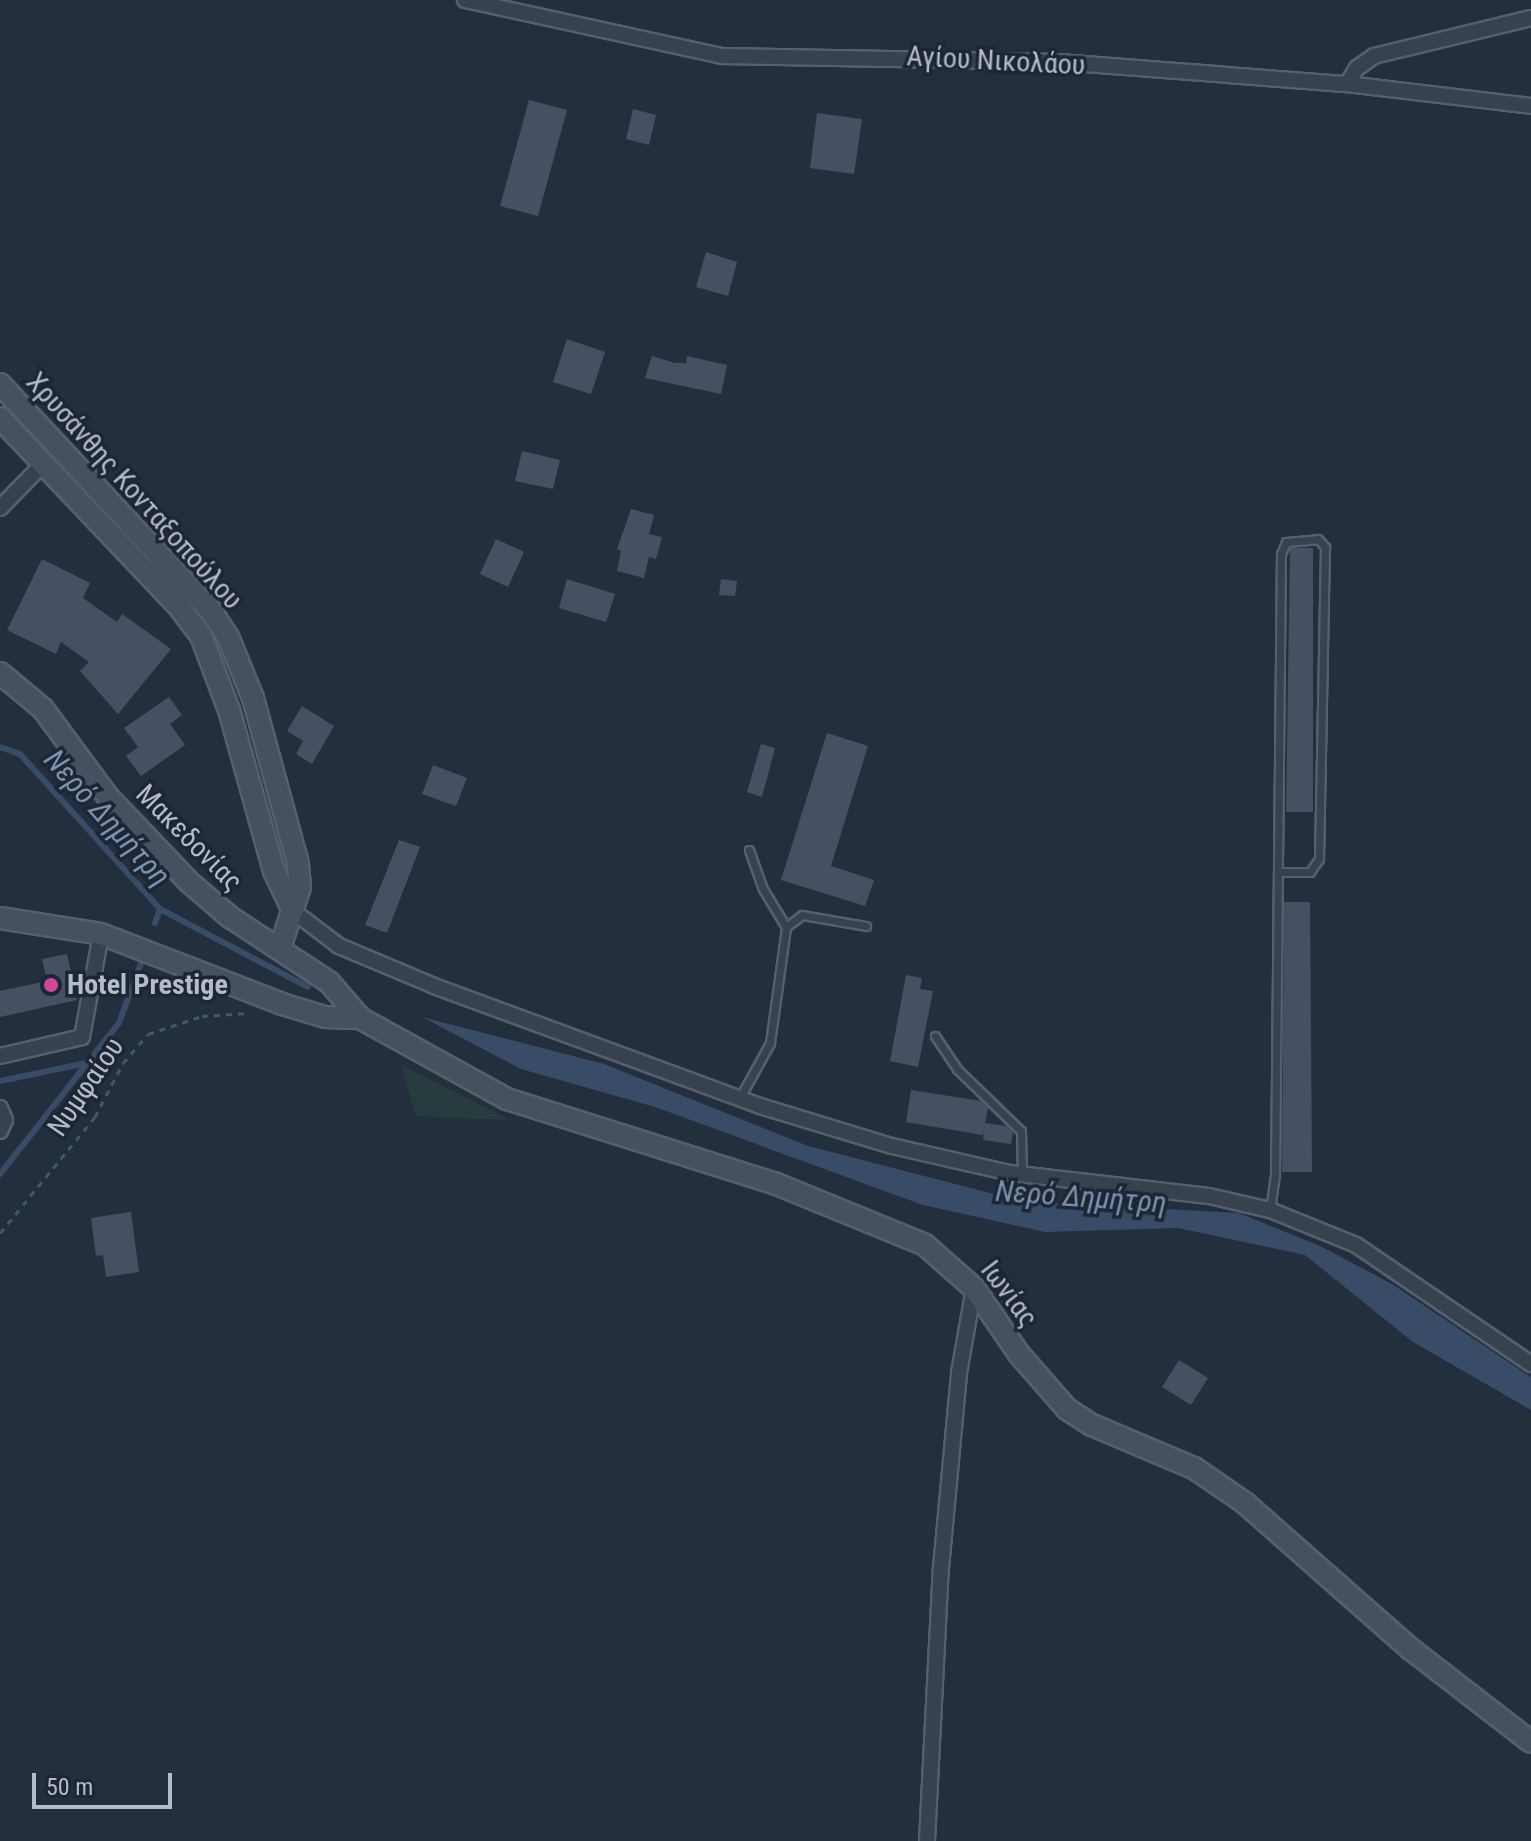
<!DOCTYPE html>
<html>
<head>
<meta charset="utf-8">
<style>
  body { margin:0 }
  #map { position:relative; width:1531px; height:1841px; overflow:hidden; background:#242f3e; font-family:"Roboto Condensed",sans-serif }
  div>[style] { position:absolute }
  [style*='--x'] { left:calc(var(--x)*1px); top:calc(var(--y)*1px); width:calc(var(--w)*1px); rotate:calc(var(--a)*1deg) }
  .green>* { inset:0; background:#263c3f }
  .water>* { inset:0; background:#394c67 }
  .stream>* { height:6px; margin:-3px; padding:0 3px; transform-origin:3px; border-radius:3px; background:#394c67 }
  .building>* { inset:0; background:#455162 }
  .path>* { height:3px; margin-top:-1.5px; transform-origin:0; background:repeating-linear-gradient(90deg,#44595c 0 6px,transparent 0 12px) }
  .roads { filter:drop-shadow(2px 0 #565f6c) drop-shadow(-2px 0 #565f6c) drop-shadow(0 2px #565f6c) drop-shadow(0 -2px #565f6c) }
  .lane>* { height:7px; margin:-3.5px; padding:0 3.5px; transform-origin:3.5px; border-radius:3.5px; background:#38414e }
  .street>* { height:14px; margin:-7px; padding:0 7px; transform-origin:7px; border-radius:7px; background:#38414e }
  .secondary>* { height:20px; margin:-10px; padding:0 10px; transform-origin:10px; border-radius:10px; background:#465061 }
  .dots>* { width:22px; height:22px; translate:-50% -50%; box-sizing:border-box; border:4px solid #1d2633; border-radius:50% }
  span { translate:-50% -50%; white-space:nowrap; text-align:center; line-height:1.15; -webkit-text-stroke:7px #1d2633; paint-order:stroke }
  .street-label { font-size:28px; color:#b4bcc9 }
  .poi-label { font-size:28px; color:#b4bcc9; font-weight:700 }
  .left { translate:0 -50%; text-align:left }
  .water-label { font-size:30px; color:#7c92b1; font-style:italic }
  .scale { position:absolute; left:32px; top:1773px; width:140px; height:36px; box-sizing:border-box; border:4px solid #b4bcc9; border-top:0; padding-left:10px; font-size:24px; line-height:28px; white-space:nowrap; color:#b4bcc9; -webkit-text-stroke:6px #1d2633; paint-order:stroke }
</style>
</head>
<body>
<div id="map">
  <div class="green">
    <i style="clip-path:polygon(401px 1065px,511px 1120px,416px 1116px)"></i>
  </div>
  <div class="water">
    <i style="clip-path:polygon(422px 1017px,604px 1064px,808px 1146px,1021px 1201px,1239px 1213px,1320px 1246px,1392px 1284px,1531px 1377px,1531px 1410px,1413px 1342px,1305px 1255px,1178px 1228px,1045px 1232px,923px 1205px,655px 1107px,521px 1069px)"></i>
  </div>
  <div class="stream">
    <i style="--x:0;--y:747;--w:21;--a:19"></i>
    <i style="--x:20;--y:754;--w:209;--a:47.9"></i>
    <i style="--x:160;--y:909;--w:167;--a:27.8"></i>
    <i style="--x:155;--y:923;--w:15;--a:-70"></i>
    <i style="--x:0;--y:1081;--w:88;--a:-11.8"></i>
    <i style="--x:0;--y:1174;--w:192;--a:-51.8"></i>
    <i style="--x:119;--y:1023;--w:72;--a:-69.8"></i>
  </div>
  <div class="building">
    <i style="clip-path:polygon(529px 100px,567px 110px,538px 216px,500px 206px)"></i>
    <i style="clip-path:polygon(633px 109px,656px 115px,649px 145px,626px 139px)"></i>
    <i style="clip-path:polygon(817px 113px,862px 119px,854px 174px,810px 168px)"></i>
    <i style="clip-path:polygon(706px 252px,737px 262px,728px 296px,696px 287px)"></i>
    <i style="clip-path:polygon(567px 339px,605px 352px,591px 394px,553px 382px)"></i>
    <i style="clip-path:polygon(652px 356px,675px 363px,686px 363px,687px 356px,727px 365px,721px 394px,645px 378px)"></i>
    <i style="clip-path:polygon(522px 451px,560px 460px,553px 489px,515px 481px)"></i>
    <i style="clip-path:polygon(631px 509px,654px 515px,649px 534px,662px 537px,656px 559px,649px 557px,644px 578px,617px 571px,621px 551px,617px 549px)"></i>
    <i style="clip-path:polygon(496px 539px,524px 552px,508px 587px,480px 574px)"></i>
    <i style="clip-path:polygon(1290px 548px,1313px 548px,1313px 812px,1286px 812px)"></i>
    <i style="clip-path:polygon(42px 559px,90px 583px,83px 598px,117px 622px,122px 614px,171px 649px,118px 714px,80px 671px,89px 662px,61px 642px,56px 654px,7px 630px)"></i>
    <i style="clip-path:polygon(567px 579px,615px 594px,606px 622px,559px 608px)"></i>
    <i style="clip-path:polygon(721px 579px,737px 581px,735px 596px,719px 595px)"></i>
    <i style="clip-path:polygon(169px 697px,182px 715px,170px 724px,185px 745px,141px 776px,126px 756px,138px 747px,124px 728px)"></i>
    <i style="clip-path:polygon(302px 706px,334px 726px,312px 764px,296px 754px,303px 741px,287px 731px)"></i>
    <i style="clip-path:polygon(827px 733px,868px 746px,831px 866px,874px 880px,865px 906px,781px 880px)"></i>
    <i style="clip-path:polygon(761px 744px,775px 748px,762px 797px,747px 792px)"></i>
    <i style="clip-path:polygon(433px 765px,467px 778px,456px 806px,422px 794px)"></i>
    <i style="clip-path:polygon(399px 840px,420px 847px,387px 933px,365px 925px)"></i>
    <i style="clip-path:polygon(1284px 902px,1310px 902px,1312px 1172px,1282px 1172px)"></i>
    <i style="clip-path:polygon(67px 954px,77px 1000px,0 1017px,0 991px,47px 981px,42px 959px)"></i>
    <i style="clip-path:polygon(906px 975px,922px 978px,920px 989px,933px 991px,918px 1067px,890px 1061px)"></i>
    <i style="clip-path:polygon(911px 1090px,981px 1101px,988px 1108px,985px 1123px,1006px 1126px,1013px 1132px,1011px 1144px,983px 1140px,985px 1125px,983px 1135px,906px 1122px)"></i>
    <i style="clip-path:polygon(131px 1212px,139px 1272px,106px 1277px,103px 1255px,96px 1256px,91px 1218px)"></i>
    <i style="clip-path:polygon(1179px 1360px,1208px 1378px,1191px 1405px,1162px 1387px)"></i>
  </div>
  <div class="path">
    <i style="--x:0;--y:1233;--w:150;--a:-50.7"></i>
    <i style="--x:95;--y:1117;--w:61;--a:-62.6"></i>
    <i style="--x:123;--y:1063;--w:38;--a:-49"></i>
    <i style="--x:148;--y:1034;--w:57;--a:-18.4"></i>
    <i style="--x:202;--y:1016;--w:45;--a:-3.8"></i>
  </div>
  <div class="roads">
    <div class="lane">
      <i style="--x:749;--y:850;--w:41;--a:70.3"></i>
      <i style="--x:763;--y:889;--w:44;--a:58.8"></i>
      <i style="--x:935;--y:1036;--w:40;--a:56"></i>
      <i style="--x:957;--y:1069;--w:89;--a:44.1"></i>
      <i style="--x:1021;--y:1131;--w:43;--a:88.7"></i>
      <i style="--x:739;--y:1099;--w:64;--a:-61"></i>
      <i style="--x:770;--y:1043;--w:117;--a:-82.1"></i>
      <i style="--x:786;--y:927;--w:20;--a:-37"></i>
      <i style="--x:802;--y:915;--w:65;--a:9.8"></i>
      <i style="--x:1270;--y:1210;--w:34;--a:-82"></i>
      <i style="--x:1275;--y:1176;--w:622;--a:-89.45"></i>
      <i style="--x:1281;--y:554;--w:13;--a:-67"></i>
      <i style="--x:1286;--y:542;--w:32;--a:-5"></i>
      <i style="--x:1318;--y:539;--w:11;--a:49"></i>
      <i style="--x:1325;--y:547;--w:312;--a:91.1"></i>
      <i style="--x:1319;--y:859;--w:16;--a:125"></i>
      <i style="--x:1310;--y:872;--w:32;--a:180"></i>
    </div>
    <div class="street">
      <i style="--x:465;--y:0;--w:263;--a:12.3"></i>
      <i style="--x:722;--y:56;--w:337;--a:1"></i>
      <i style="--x:1059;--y:62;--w:289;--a:4.4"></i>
      <i style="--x:1347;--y:84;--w:185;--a:6.8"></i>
      <i style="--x:1347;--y:84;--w:19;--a:-58"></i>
      <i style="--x:1357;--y:68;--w:21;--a:-35"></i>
      <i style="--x:1374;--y:56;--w:162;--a:-13.6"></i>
      <i style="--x:0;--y:508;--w:62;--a:-45.7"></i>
      <i style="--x:293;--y:911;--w:58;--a:37.3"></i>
      <i style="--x:339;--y:946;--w:103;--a:22.8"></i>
      <i style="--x:434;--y:986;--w:347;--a:20.2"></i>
      <i style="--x:760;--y:1106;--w:138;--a:16.9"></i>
      <i style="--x:892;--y:1146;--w:121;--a:12.9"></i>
      <i style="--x:1010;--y:1173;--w:200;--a:6.6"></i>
      <i style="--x:1209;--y:1196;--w:63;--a:12.9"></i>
      <i style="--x:1270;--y:1210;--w:93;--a:22.1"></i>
      <i style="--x:1356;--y:1245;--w:212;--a:34.2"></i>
      <i style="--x:0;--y:1056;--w:84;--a:-13"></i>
      <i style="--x:82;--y:1037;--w:105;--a:-79.5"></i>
      <i style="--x:0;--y:1108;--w:13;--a:67"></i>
      <i style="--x:5;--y:1120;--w:12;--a:114"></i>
      <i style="--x:927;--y:1841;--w:273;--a:-87.1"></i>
      <i style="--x:941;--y:1568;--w:196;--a:-84.7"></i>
      <i style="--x:959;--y:1373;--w:86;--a:-80"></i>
    </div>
    <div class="secondary">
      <i style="--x:0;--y:384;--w:310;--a:47.1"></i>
      <i style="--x:211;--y:611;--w:33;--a:57"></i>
      <i style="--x:229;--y:639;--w:64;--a:67.9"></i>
      <i style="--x:253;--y:698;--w:172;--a:74.8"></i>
      <i style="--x:298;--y:864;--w:23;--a:85"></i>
      <i style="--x:300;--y:887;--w:64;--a:108.2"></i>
      <i style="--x:0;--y:418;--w:262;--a:46.5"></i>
      <i style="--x:180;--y:608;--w:35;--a:53"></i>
      <i style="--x:201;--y:636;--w:79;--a:69.3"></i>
      <i style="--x:229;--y:710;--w:167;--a:74.4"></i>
      <i style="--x:274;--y:871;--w:44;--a:64.6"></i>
      <i style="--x:0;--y:673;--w:56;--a:39.9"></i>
      <i style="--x:43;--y:709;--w:109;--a:53.5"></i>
      <i style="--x:108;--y:797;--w:117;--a:46.4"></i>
      <i style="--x:189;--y:882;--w:54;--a:40.5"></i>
      <i style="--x:230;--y:917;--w:118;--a:33.3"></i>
      <i style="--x:329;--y:982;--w:48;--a:49.3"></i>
      <i style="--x:0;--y:918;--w:102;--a:9"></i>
      <i style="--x:101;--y:934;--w:194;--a:21.1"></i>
      <i style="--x:282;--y:1004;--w:45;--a:16.8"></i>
      <i style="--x:325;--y:1017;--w:35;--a:2"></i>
      <i style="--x:360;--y:1018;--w:168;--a:28.9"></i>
      <i style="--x:507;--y:1099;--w:280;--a:17.5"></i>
      <i style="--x:774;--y:1183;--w:163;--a:22.3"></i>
      <i style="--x:925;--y:1245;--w:65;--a:41.3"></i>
      <i style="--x:974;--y:1288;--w:80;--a:55.7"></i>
      <i style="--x:1019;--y:1354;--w:73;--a:48.9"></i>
      <i style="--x:1067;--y:1409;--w:30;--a:33"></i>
      <i style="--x:1092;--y:1425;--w:111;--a:22.9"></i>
      <i style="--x:1194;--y:1468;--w:62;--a:34.5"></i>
      <i style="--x:1245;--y:1503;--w:222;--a:41.4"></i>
      <i style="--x:1412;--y:1650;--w:150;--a:37.7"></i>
    </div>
  </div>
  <div class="dots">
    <i style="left:51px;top:985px;background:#d1479c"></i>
  </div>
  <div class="street-label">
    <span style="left:996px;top:61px;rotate:3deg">Αγίου Νικολάου</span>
    <span style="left:134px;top:491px;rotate:48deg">Χρυσάνθης Κονταξοπούλου</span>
    <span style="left:189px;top:838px;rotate:45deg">Μακεδονίας</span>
    <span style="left:86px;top:1087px;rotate:-56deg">Νυμφαίου</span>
    <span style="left:1009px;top:1294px;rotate:53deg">Ιωνίας</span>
  </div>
  <div class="poi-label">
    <span class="left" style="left:67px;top:985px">Hotel Prestige</span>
  </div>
  <div class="water-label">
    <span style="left:107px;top:818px;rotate:48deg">Νερό Δημήτρη</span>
    <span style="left:1081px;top:1197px;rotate:4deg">Νερό Δημήτρη</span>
  </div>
  <div class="scale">50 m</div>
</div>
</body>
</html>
